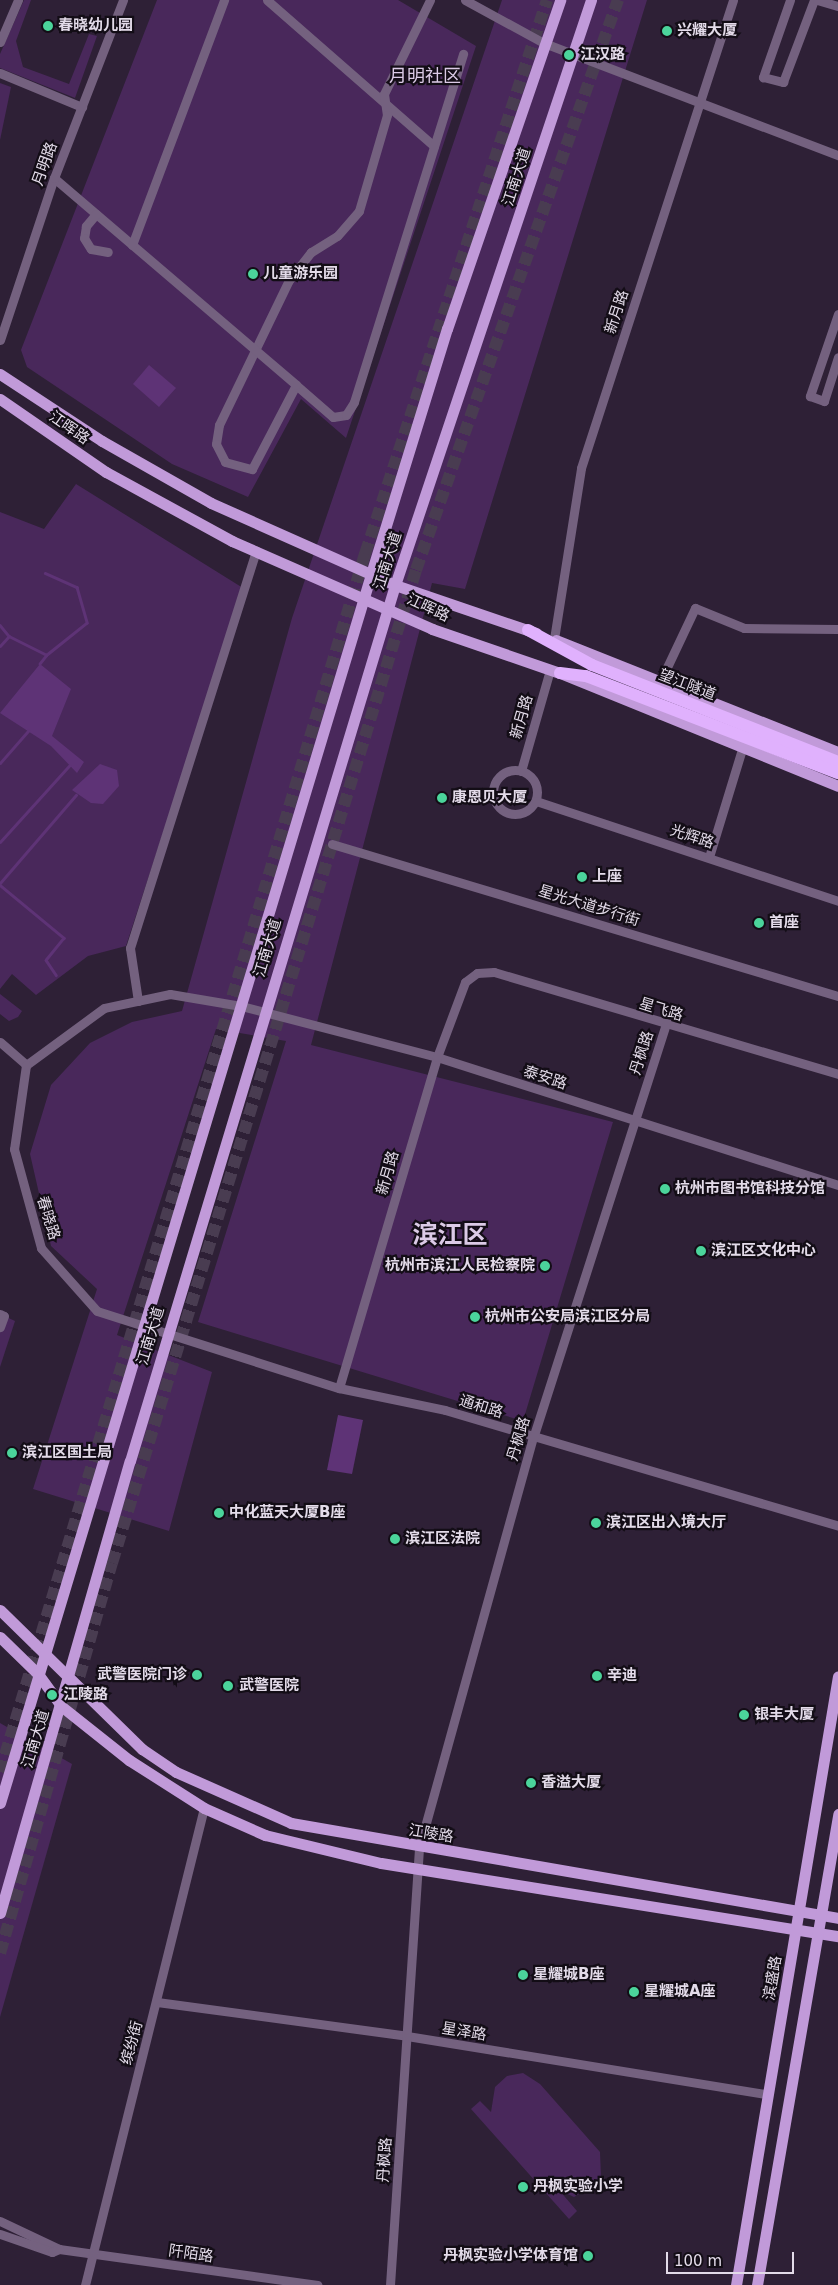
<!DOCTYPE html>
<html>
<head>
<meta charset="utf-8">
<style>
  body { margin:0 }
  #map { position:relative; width:838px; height:2285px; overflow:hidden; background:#2e2036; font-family:"DejaVu Sans","Noto Sans SC",sans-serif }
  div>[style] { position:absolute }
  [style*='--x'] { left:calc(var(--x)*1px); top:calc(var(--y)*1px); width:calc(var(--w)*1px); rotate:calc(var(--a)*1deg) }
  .green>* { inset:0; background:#49285b }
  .water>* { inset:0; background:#5e3376 }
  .stream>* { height:2.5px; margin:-1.25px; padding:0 1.25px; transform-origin:1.25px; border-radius:1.25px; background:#5e3376 }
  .highway-tunnel>* { height:12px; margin-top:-6px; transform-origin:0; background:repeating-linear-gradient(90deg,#493c51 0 12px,transparent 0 18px) }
  .minor>* { height:9px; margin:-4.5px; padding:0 4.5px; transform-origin:4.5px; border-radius:4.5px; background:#74617f }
  .minor>.ring { margin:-4.5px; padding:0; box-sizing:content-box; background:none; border:9px solid #74617f; border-radius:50% }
  .major>* { height:11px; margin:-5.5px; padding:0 5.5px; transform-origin:5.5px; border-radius:5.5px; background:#c19ad9 }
  .highway>* { height:12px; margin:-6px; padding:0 6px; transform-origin:6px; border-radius:6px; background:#e0b1fd }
  .dots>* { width:14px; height:14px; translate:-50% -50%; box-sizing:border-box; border:2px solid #130d16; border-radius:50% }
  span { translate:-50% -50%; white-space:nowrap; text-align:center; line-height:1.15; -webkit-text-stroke:4.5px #130d16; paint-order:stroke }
  .poi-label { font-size:15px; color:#e3dbe9; font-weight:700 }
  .left { translate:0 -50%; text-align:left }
  .right { translate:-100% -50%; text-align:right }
  .street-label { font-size:15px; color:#e3dbe9 }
  .quarter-label { font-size:18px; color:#dbcae6 }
  .town-label { font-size:25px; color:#dbcae6; font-weight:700 }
  .scale { position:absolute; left:666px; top:2252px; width:128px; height:22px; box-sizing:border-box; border:2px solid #e3dbe9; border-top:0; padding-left:6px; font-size:15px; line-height:18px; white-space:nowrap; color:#e3dbe9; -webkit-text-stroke:4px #130d16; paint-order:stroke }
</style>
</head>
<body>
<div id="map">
  <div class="green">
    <i style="clip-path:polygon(24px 0,31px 0,16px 41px,23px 67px,69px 84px,89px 34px,97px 36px,75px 98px,0 68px,0 54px)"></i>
    <i style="clip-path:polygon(157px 0,398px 0,476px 46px,346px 438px,301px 399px,248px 497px,172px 464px,27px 367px,21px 350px)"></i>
    <i style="clip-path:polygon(502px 0,647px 0,465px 589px,432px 583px,311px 1045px,613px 1122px,523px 1421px,198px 1322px,286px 1041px,216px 1029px,117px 1335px,212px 1372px,169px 1531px,33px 1489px,97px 1289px,51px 1246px,30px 1154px,51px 1085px,90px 1043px,132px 1022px,182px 1011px,292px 618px)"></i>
    <i style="clip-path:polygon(0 83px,11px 87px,0 140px)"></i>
    <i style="clip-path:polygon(76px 484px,243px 588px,126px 946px,88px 956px,36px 995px,12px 974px,0 989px,0 512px,44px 529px)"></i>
    <i style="clip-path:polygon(0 994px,22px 1011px,18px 1017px,9px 1021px,0 1014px)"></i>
    <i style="clip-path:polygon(0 1314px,15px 1321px,0 1367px)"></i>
    <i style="clip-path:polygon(0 1723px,72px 1764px,0 2017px)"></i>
    <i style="clip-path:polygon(523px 2073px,540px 2084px,600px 2152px,601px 2177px,594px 2185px,574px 2197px,559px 2190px,577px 2211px,569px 2219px,471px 2109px,480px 2101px,491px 2112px,495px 2087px,507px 2076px)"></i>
  </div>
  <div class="water">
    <i style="clip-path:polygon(149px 365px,176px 388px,159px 407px,133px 384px)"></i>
    <i style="clip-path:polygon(40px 664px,71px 689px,52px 736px,84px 762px,77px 773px,51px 746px,0 713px)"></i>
    <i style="clip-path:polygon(100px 764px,117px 770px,119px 786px,103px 804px,91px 803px,72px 790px)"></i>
    <i style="clip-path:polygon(338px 1415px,363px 1420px,352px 1474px,327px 1470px)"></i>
  </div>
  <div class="stream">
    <i style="--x:45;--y:573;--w:35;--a:24"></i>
    <i style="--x:77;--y:587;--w:37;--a:74"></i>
    <i style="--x:87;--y:623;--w:51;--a:141.3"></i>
    <i style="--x:0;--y:625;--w:14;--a:51"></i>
    <i style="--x:9;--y:636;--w:42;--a:26.6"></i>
    <i style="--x:47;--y:655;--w:11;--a:128"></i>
    <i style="--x:0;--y:646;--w:13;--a:-48"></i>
    <i style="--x:0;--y:763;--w:43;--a:-48.8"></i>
    <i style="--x:0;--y:842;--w:103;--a:-47.8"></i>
    <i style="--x:0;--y:883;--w:116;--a:-49.2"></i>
    <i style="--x:0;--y:885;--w:83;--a:39.6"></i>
    <i style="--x:64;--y:938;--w:28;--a:129"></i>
    <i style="--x:46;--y:960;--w:18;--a:56"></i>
  </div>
  <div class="highway-tunnel">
    <i style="--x:0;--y:1772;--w:1272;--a:-73.32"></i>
    <i style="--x:365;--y:554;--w:583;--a:-71.81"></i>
    <i style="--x:0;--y:1953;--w:406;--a:-74"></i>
    <i style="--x:112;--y:1563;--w:1038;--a:-72.98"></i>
    <i style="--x:416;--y:570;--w:605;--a:-70.49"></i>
  </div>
  <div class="minor">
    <i style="--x:267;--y:0;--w:222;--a:41.2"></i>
    <i style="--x:430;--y:0;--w:105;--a:116.1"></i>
    <i style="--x:384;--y:94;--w:21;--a:82"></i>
    <i style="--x:387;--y:115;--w:100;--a:106.3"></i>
    <i style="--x:359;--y:211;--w:33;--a:131"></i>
    <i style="--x:337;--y:236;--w:31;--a:148"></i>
    <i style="--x:311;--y:252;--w:36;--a:128"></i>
    <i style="--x:289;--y:280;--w:161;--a:115.8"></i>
    <i style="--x:219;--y:425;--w:19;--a:99"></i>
    <i style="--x:216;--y:444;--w:20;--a:63"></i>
    <i style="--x:225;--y:462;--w:28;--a:15"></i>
    <i style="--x:252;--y:469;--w:95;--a:-62.4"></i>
    <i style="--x:296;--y:385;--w:49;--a:40.9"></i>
    <i style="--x:333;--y:417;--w:13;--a:-9"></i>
    <i style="--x:346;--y:415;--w:15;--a:-58"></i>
    <i style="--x:354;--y:402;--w:365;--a:-72.6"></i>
    <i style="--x:465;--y:0;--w:90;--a:28.6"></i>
    <i style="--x:544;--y:43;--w:315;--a:20.9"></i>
    <i style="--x:790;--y:0;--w:82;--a:109.3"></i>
    <i style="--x:763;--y:77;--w:21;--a:14"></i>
    <i style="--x:783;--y:82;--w:88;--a:-69.3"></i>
    <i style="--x:817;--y:0;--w:22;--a:16"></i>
    <i style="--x:0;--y:42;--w:46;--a:-66.8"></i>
    <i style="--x:0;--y:73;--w:89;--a:22.5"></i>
    <i style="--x:54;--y:178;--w:318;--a:40.5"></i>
    <i style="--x:96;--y:214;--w:16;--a:130"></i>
    <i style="--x:86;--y:226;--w:12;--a:99"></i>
    <i style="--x:84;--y:238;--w:13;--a:58"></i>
    <i style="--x:91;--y:249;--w:17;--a:10"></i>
    <i style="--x:132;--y:245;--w:262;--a:-69.4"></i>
    <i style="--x:838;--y:314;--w:87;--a:108.9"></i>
    <i style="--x:810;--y:396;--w:15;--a:20"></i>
    <i style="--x:824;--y:401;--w:46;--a:-72.3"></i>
    <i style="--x:0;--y:340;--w:171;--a:-71.6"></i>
    <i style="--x:54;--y:178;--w:191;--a:-68.8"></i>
    <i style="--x:554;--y:639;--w:173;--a:-81"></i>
    <i style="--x:581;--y:468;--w:492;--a:-72"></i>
    <i style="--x:660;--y:682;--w:82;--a:-64.7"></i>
    <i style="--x:695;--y:608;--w:53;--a:22.2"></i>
    <i style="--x:744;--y:628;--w:94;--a:0.6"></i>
    <i class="ring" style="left:493px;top:770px;width:35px;height:35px"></i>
    <i style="--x:521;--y:771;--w:105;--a:-74"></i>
    <i style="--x:536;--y:801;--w:318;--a:18.3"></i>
    <i style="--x:332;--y:844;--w:528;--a:16.72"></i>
    <i style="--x:709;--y:857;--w:116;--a:-73"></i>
    <i style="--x:138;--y:1001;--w:54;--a:-98.6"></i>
    <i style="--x:130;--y:948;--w:417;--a:-72.4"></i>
    <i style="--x:0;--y:1042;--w:35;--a:41"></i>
    <i style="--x:838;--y:1185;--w:421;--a:-162.3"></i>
    <i style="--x:437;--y:1057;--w:203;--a:-165.4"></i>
    <i style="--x:241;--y:1006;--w:72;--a:-170.4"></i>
    <i style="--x:170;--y:994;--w:67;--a:168"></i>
    <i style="--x:104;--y:1008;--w:97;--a:143.8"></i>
    <i style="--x:26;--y:1065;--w:85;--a:98.1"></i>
    <i style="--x:14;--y:1149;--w:103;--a:74.7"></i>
    <i style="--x:41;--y:1248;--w:84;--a:48.4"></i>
    <i style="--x:97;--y:1311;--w:254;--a:17.7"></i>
    <i style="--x:339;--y:1388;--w:108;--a:11.7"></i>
    <i style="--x:445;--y:1410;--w:410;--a:16.4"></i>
    <i style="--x:0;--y:1314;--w:4;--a:27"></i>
    <i style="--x:4;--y:1316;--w:12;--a:110"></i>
    <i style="--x:339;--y:1388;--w:345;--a:-73.5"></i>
    <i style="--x:437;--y:1057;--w:80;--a:-69.5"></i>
    <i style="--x:465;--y:982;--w:15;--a:-37"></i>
    <i style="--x:477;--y:973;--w:17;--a:-3"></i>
    <i style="--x:494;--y:972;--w:359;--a:16.5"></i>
    <i style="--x:157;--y:2002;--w:252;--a:7.7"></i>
    <i style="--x:407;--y:2036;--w:365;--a:9.2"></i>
    <i style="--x:0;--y:2221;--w:65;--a:25.4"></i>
    <i style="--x:59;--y:2249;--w:261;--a:7.9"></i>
    <i style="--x:0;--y:2234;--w:55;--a:19.1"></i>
    <i style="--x:52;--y:2252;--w:8;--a:-23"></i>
    <i style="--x:85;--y:2285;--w:492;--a:-76"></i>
    <i style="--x:390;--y:2285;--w:438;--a:-86.2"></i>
    <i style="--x:419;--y:1848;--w:426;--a:-74.5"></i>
    <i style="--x:533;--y:1438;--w:433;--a:-72.2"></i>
  </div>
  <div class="major">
    <i style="--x:0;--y:374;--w:122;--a:33.3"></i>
    <i style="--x:102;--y:441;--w:125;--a:29.6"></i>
    <i style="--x:211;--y:503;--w:201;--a:24"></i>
    <i style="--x:395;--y:585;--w:149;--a:18.8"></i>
    <i style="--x:0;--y:399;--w:129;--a:34.6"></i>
    <i style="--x:106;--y:472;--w:144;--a:28.7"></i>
    <i style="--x:232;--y:541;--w:219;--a:23.7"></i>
    <i style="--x:432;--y:629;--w:135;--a:19"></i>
    <i style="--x:560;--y:673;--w:300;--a:22.1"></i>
    <i style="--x:556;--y:640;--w:303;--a:21.7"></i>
    <i style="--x:0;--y:1610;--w:199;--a:44.4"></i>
    <i style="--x:142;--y:1749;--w:41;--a:34.1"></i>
    <i style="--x:176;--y:1772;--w:126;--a:23.9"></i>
    <i style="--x:291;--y:1823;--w:555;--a:9.85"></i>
    <i style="--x:0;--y:1637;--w:53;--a:44.2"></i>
    <i style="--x:38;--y:1674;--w:39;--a:54"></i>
    <i style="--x:61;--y:1706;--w:87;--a:38.5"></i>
    <i style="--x:129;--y:1760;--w:89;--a:32.6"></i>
    <i style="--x:204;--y:1808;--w:67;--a:23.9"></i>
    <i style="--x:265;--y:1835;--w:119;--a:13.6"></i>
    <i style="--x:381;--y:1863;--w:463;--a:9.1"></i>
    <i style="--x:0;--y:1803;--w:1284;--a:-73.2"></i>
    <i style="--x:371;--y:574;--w:257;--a:-72.8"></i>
    <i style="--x:447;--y:329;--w:348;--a:-71"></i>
    <i style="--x:0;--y:1913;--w:470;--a:-74"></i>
    <i style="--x:130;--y:1461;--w:915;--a:-73.17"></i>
    <i style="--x:395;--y:585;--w:617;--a:-71.48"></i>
    <i style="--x:736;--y:2285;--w:617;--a:-80.49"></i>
    <i style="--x:757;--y:2285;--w:478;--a:-80.2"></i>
  </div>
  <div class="highway">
    <i style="--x:528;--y:630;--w:73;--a:28.7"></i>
    <i style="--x:592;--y:665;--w:264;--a:21.5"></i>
    <i style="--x:560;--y:673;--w:26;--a:7"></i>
    <i style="--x:586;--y:676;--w:270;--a:21.1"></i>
  </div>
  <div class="dots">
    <i style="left:48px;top:26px;background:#4bd49b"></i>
    <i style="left:667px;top:31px;background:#4bd49b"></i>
    <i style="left:569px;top:55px;background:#4bd49b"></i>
    <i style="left:253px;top:274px;background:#4bd49b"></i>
    <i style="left:442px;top:798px;background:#4bd49b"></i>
    <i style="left:582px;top:877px;background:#4bd49b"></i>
    <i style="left:759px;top:923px;background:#4bd49b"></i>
    <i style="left:665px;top:1189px;background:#4bd49b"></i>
    <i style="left:701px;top:1251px;background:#4bd49b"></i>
    <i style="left:545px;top:1266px;background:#4bd49b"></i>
    <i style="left:475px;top:1317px;background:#4bd49b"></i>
    <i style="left:12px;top:1453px;background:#4bd49b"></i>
    <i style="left:219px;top:1513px;background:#4bd49b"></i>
    <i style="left:596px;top:1523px;background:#4bd49b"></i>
    <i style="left:395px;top:1539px;background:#4bd49b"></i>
    <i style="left:197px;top:1675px;background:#4bd49b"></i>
    <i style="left:597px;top:1676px;background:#4bd49b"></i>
    <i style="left:228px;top:1686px;background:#4bd49b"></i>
    <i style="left:52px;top:1695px;background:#4bd49b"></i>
    <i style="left:744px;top:1715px;background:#4bd49b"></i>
    <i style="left:531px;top:1783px;background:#4bd49b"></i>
    <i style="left:523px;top:1975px;background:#4bd49b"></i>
    <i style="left:634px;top:1992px;background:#4bd49b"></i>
    <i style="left:523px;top:2187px;background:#4bd49b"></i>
    <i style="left:588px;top:2256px;background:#4bd49b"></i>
  </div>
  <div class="poi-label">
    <span class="left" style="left:58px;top:26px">春晓幼儿园</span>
    <span class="left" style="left:677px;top:31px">兴耀大厦</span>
    <span class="left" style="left:580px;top:55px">江汉路</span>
    <span class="left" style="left:263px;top:274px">儿童游乐园</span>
    <span class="left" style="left:452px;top:798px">康恩贝大厦</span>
    <span class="left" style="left:592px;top:877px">上座</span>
    <span class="left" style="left:769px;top:923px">首座</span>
    <span class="left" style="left:675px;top:1189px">杭州市图书馆科技分馆</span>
    <span class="left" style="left:711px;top:1251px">滨江区文化中心</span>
    <span class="right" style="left:535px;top:1266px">杭州市滨江人民检察院</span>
    <span class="left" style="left:485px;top:1317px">杭州市公安局滨江区分局</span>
    <span class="left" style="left:22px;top:1453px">滨江区国土局</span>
    <span class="left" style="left:229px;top:1513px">中化蓝天大厦B座</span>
    <span class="left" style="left:606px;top:1523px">滨江区出入境大厅</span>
    <span class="left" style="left:405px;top:1539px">滨江区法院</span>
    <span class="right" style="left:187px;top:1675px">武警医院门诊</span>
    <span class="left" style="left:607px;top:1676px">辛迪</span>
    <span class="left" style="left:239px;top:1686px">武警医院</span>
    <span class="left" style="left:63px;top:1695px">江陵路</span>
    <span class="left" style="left:754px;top:1715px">银丰大厦</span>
    <span class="left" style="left:541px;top:1783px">香溢大厦</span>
    <span class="left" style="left:533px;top:1975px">星耀城B座</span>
    <span class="left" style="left:644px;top:1992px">星耀城A座</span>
    <span class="left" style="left:533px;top:2187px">丹枫实验小学</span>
    <span class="right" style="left:578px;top:2256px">丹枫实验小学体育馆</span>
  </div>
  <div class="street-label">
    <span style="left:45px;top:164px;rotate:-70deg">月明路</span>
    <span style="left:517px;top:177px;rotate:-72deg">江南大道</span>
    <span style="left:617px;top:312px;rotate:-72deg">新月路</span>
    <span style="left:69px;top:428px;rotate:35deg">江晖路</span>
    <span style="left:388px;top:561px;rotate:-72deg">江南大道</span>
    <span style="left:428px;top:608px;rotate:25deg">江晖路</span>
    <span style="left:687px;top:685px;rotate:21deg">望江隧道</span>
    <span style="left:522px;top:717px;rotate:-74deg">新月路</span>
    <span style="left:692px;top:837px;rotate:18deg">光辉路</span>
    <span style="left:589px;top:906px;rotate:17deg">星光大道步行街</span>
    <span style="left:268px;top:948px;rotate:-73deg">江南大道</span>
    <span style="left:661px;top:1010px;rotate:17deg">星飞路</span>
    <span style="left:642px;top:1053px;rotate:-72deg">丹枫路</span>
    <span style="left:545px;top:1078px;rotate:18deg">泰安路</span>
    <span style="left:388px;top:1173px;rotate:-74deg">新月路</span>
    <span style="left:48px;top:1218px;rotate:73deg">春晓路</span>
    <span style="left:151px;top:1336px;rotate:-73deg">江南大道</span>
    <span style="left:481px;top:1407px;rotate:17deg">通和路</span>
    <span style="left:519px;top:1439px;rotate:-73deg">丹枫路</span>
    <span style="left:36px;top:1739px;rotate:-73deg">江南大道</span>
    <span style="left:431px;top:1834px;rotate:9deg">江陵路</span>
    <span style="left:773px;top:1978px;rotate:-80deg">滨盛路</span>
    <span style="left:464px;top:2032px;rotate:9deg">星泽路</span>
    <span style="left:132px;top:2043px;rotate:-75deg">缤纷街</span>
    <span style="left:385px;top:2160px;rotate:-86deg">丹枫路</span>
    <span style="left:191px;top:2254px;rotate:8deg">阡陌路</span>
  </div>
  <div class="quarter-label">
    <span style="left:425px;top:76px">月明社区</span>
  </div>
  <div class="town-label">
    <span style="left:450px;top:1235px">滨江区</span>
  </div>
  <div class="scale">100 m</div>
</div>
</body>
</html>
